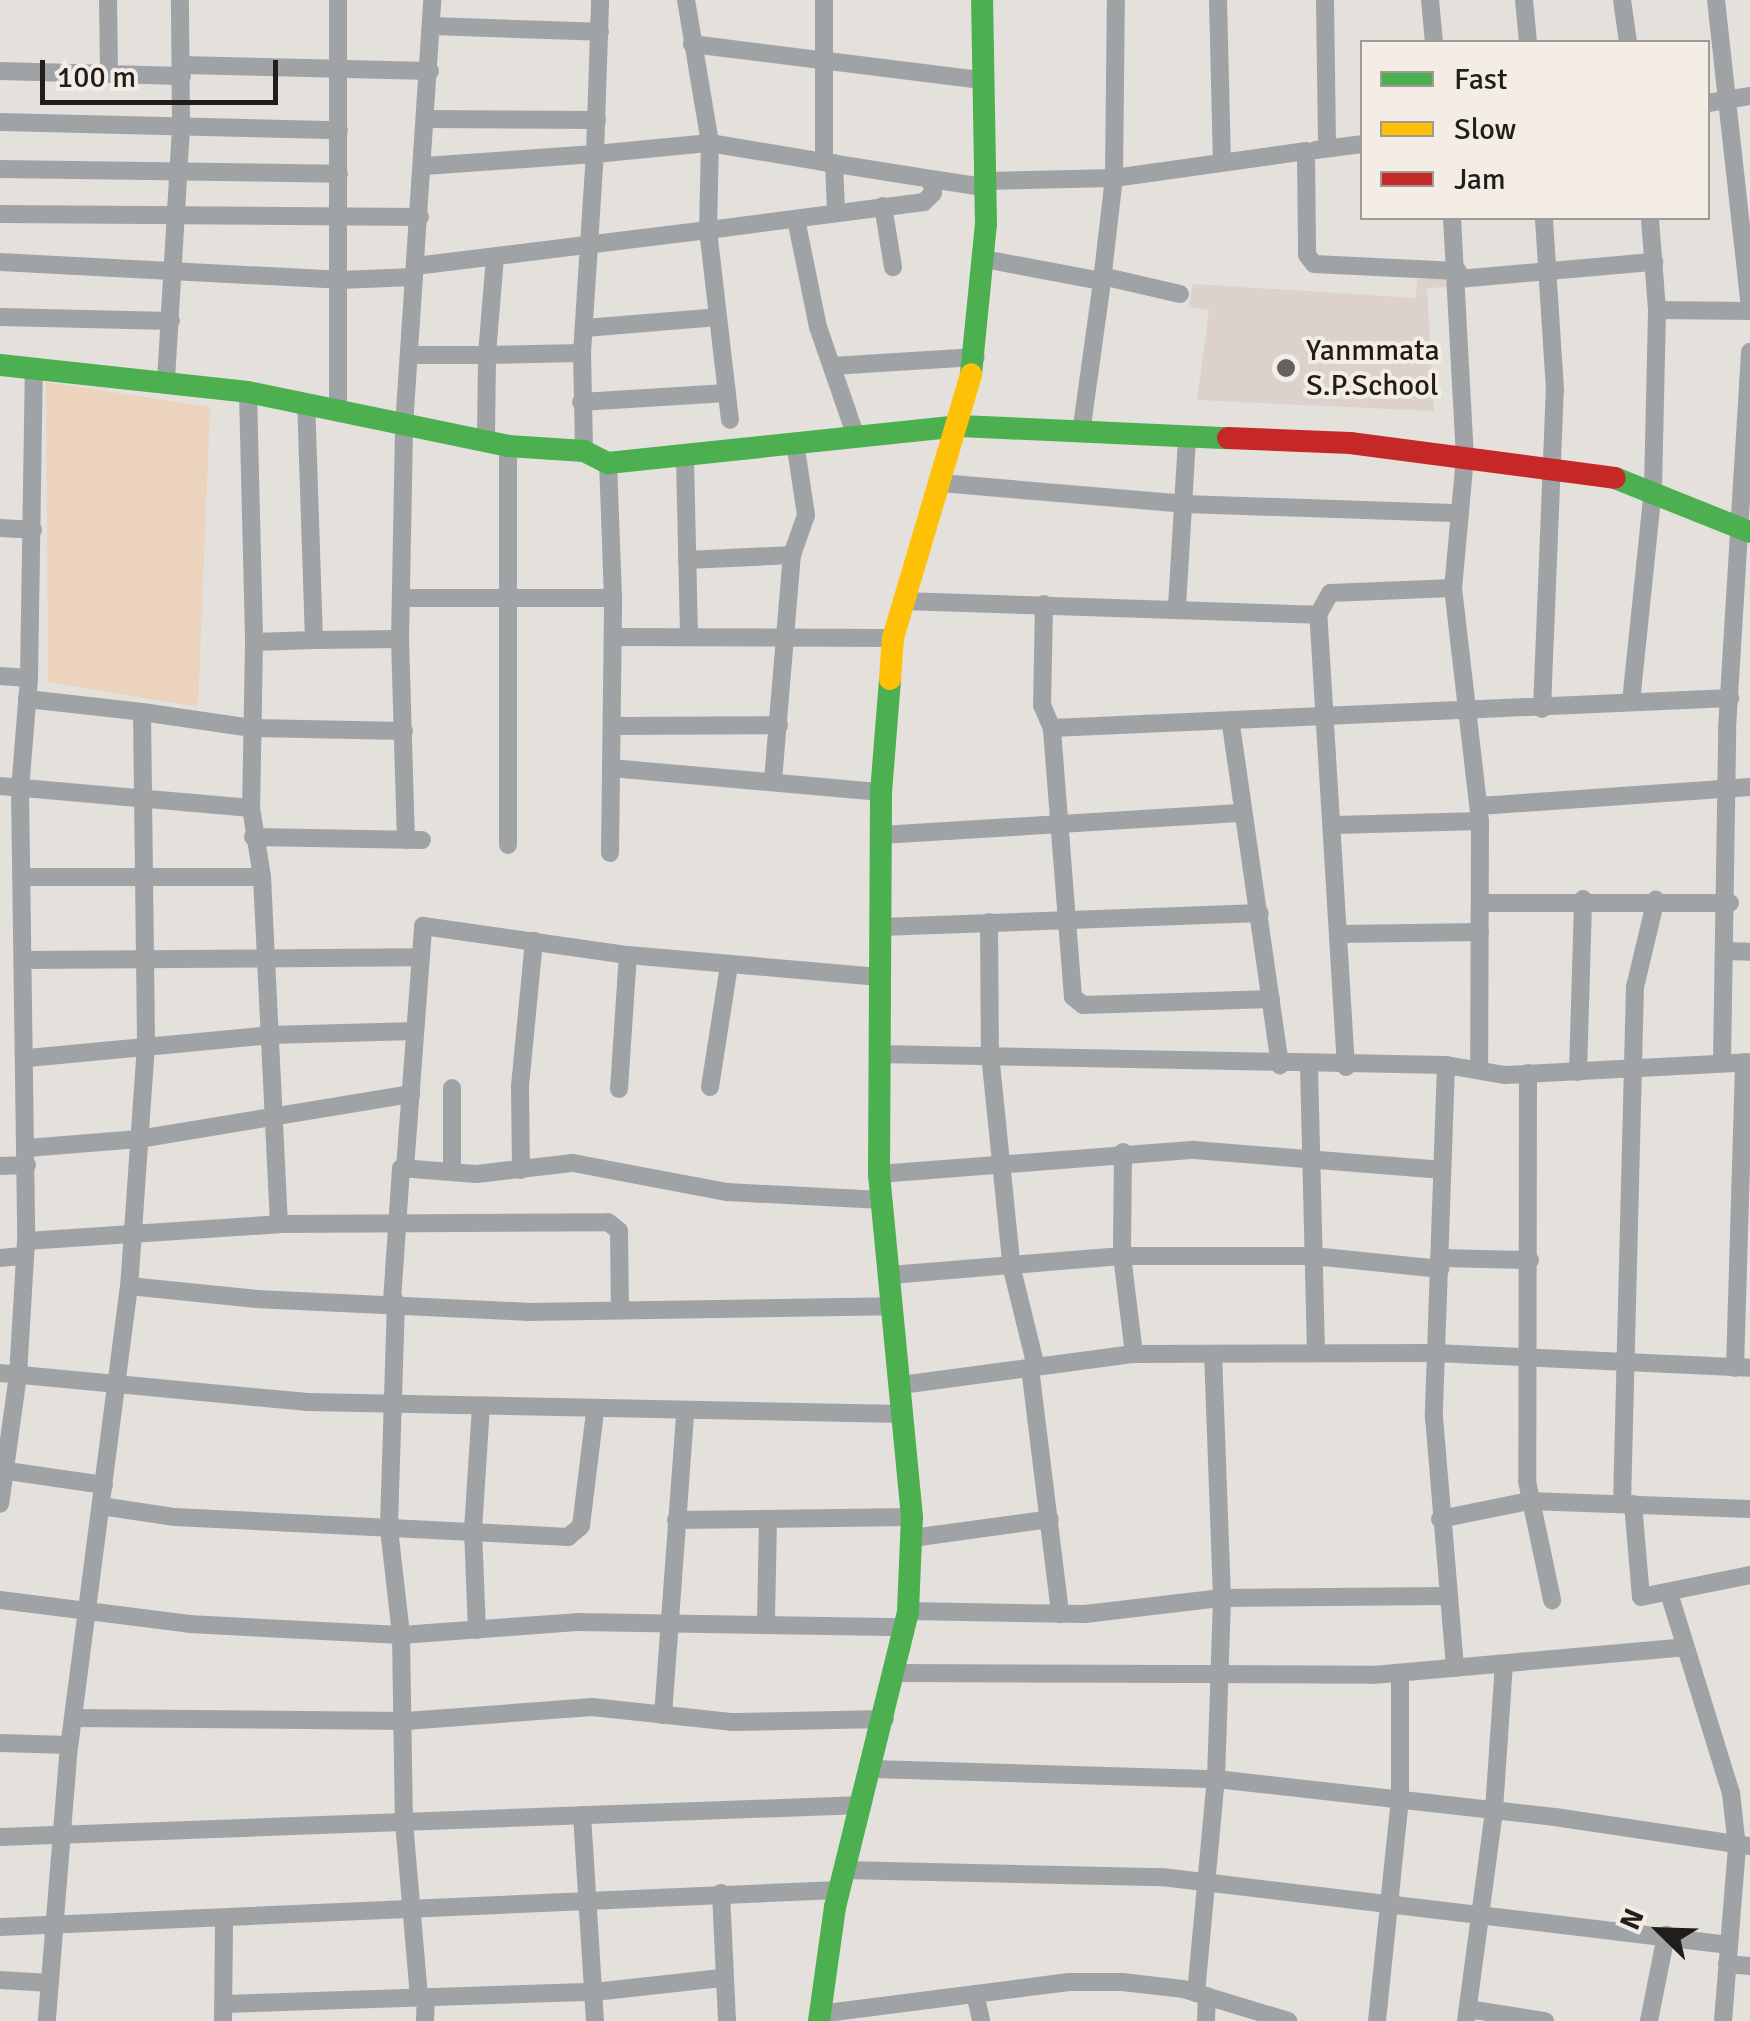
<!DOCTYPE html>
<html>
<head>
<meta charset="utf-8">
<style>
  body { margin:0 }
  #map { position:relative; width:1750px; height:2021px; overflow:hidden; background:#e4e0dc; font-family:Signika,sans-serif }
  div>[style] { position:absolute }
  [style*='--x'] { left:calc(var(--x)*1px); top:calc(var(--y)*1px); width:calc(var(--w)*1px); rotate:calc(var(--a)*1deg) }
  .built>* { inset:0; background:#dcd2cb }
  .green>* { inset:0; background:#ebd3bd }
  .street>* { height:18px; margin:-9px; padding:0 9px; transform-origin:9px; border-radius:9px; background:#a0a3a6 }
  .fast>* { height:22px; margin:-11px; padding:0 11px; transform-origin:11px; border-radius:11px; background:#4caf50 }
  .slow>* { height:22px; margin:-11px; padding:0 11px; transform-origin:11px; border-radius:11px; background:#ffc107 }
  .jam>* { height:22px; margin:-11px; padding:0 11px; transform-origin:11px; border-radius:11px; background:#c62828 }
  .dots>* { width:28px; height:28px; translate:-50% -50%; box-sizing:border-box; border:5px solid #f4ede6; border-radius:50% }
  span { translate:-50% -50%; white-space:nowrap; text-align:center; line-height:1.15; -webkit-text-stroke:8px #f4ede6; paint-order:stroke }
  .poi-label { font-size:30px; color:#201d1b }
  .left { translate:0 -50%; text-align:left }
  .legend { position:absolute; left:1360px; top:40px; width:350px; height:180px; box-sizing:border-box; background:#f4ede6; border:2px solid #9f9a95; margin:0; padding:12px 18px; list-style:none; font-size:30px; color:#201d1b }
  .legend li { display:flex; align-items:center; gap:20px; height:50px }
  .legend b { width:50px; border:2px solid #9f9a95 }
  .north { position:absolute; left:1610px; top:1881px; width:100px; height:100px; -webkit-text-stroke:8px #f4ede6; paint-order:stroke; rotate:293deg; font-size:28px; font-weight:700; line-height:40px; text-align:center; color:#201d1b }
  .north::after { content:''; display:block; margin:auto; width:35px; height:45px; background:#201d1b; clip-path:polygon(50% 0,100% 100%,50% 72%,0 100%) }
  .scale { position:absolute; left:40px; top:60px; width:238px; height:45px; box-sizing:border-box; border:5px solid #201d1b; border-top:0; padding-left:12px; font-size:30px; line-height:35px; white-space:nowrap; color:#201d1b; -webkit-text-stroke:8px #f4ede6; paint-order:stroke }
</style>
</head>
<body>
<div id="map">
  <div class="built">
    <i style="clip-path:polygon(1449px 277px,1449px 287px,1427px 288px,1434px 411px,1197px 400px,1209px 310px,1188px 307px,1193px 284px,1416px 298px,1417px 279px)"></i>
  </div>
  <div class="green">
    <i style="clip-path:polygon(46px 382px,210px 407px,198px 707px,48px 682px)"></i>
  </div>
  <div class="street">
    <i style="--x:108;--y:0;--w:74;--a:89.2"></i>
    <i style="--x:109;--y:74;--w:73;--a:1.6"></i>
    <i style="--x:1218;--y:0;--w:161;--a:88.6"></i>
    <i style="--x:1325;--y:0;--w:148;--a:89.2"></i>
    <i style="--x:1430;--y:0;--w:42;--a:84.6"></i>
    <i style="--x:1524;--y:0;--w:42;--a:84.6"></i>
    <i style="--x:1622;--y:0;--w:42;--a:81.9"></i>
    <i style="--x:1716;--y:0;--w:308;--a:83.7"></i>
    <i style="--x:432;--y:26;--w:168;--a:2"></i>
    <i style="--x:692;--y:44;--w:292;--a:7.1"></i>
    <i style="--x:182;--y:65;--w:248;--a:1.4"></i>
    <i style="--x:0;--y:71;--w:109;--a:1.6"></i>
    <i style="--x:1708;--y:103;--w:43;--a:-9.5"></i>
    <i style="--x:427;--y:119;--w:170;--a:0.3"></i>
    <i style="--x:0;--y:122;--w:339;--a:1.4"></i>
    <i style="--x:1316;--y:150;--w:46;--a:-7.4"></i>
    <i style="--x:824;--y:162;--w:162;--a:-90"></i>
    <i style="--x:834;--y:163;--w:47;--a:87.6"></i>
    <i style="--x:424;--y:166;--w:171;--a:-4"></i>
    <i style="--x:595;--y:154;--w:154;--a:-88.1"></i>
    <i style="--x:0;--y:169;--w:339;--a:0.8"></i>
    <i style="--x:931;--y:179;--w:14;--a:82"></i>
    <i style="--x:933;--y:193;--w:13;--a:135"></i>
    <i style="--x:924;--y:202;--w:218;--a:172.6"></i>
    <i style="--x:708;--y:230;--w:87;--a:-88.7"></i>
    <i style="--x:710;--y:143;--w:116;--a:9.5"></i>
    <i style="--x:824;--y:162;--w:108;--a:9"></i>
    <i style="--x:931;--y:179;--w:53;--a:8.7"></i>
    <i style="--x:983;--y:181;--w:131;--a:-1.3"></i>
    <i style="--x:1114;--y:178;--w:178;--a:-89.4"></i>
    <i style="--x:883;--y:206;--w:62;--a:80.7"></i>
    <i style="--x:0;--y:214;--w:420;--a:0.4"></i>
    <i style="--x:1452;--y:218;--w:239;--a:86.9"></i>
    <i style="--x:1465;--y:457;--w:132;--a:95.2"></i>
    <i style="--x:1453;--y:588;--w:235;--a:83.4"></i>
    <i style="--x:1480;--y:821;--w:247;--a:90.2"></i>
    <i style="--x:796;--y:219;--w:110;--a:78.5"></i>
    <i style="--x:818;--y:327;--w:116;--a:70.9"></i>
    <i style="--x:495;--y:257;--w:98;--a:94.7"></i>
    <i style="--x:487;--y:355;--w:95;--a:-1.2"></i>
    <i style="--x:582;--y:353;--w:199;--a:-86.3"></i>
    <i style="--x:595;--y:154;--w:116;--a:-5.5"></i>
    <i style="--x:710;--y:143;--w:145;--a:-99.5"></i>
    <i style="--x:984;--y:259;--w:120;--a:10.6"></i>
    <i style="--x:1102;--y:281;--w:104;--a:-83.4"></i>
    <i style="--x:1114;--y:178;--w:194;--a:-8"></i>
    <i style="--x:1306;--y:151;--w:104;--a:89.4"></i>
    <i style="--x:1307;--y:255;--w:11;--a:52"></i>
    <i style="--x:1314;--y:264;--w:144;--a:2.8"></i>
    <i style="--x:0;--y:262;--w:340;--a:3"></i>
    <i style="--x:340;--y:280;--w:74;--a:-2.3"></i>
    <i style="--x:415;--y:266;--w:295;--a:-7"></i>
    <i style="--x:708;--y:230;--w:191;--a:83.4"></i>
    <i style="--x:1102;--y:276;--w:80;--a:13"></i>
    <i style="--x:1458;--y:279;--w:197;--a:-5"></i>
    <i style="--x:1657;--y:310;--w:93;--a:0.6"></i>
    <i style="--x:0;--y:317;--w:171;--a:1.3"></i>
    <i style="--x:585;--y:328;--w:133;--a:-4.7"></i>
    <i style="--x:582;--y:353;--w:98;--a:88.8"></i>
    <i style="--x:410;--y:355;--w:77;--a:0"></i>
    <i style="--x:487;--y:355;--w:87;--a:90.7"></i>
    <i style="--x:832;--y:366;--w:144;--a:-3.6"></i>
    <i style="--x:166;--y:380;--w:253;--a:-86.6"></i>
    <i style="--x:181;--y:127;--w:127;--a:-90.5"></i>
    <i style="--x:248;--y:392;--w:250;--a:88.6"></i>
    <i style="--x:254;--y:642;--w:60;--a:-1.9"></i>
    <i style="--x:314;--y:640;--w:235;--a:-91.9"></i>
    <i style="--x:581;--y:402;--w:146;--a:-3.5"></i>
    <i style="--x:338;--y:413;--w:413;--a:-90"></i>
    <i style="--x:1081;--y:433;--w:153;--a:-82.1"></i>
    <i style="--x:508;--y:446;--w:399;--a:90"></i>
    <i style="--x:685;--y:459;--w:177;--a:88.7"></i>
    <i style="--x:941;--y:483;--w:244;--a:4.9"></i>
    <i style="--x:1184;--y:504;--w:276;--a:1.9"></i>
    <i style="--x:0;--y:528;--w:33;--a:3"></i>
    <i style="--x:687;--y:560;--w:105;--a:-2.7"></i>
    <i style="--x:402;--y:598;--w:211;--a:0"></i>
    <i style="--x:613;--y:598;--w:135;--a:-92.1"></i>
    <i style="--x:902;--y:601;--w:416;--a:1.9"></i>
    <i style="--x:1044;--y:604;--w:101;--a:91.1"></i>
    <i style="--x:1042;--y:705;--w:25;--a:67"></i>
    <i style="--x:1177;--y:607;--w:168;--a:-86.6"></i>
    <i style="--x:613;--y:637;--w:280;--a:0.2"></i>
    <i style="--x:400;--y:639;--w:201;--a:88.3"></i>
    <i style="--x:314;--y:640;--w:86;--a:-0.7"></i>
    <i style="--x:400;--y:639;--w:213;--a:-88.9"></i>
    <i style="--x:404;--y:426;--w:427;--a:-86.2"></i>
    <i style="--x:254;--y:642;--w:166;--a:91"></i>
    <i style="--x:251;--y:808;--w:70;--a:80.9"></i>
    <i style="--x:262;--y:877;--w:347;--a:87.2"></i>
    <i style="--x:0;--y:676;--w:29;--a:4"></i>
    <i style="--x:29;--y:678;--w:112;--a:94.6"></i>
    <i style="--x:20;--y:790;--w:451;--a:89.2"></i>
    <i style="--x:26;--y:1241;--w:134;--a:93.4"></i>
    <i style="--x:18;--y:1375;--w:130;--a:97.9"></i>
    <i style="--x:29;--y:678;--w:311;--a:-89.1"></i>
    <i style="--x:27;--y:699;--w:116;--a:6.4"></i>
    <i style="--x:142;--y:712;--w:333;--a:89.3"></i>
    <i style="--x:146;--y:1045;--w:242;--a:94"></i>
    <i style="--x:129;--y:1286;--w:463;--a:97.4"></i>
    <i style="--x:69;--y:1745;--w:277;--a:94.6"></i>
    <i style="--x:1631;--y:702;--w:215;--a:-84.1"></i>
    <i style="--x:1653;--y:488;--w:178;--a:-88.7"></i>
    <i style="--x:1657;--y:310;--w:92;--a:-94.4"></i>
    <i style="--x:1542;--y:709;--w:319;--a:-87.7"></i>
    <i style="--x:1555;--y:390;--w:172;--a:-93.7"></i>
    <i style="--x:142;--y:712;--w:111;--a:8.3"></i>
    <i style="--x:252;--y:728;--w:152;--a:1.1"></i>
    <i style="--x:1231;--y:725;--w:344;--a:81.8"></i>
    <i style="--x:612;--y:726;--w:167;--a:-0.3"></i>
    <i style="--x:611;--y:768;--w:271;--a:5.1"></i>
    <i style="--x:773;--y:780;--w:226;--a:-85.2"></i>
    <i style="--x:792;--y:555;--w:42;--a:-70.7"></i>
    <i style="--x:806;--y:515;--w:74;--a:-98.6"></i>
    <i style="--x:0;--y:786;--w:252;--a:5"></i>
    <i style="--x:1479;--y:806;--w:272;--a:-4"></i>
    <i style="--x:1335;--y:825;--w:145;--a:-1.6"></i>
    <i style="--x:881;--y:835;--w:363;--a:-3.5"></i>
    <i style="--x:253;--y:837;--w:169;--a:1"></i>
    <i style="--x:610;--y:853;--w:255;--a:-89.3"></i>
    <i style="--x:22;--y:877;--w:240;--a:0"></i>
    <i style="--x:1481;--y:903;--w:249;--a:0"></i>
    <i style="--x:989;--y:922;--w:132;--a:89.6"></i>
    <i style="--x:990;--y:1054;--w:216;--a:84.2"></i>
    <i style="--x:1012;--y:1269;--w:101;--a:76.2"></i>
    <i style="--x:881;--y:927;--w:379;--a:-2.1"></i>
    <i style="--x:1339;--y:934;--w:141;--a:-0.8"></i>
    <i style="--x:1725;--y:951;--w:25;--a:2"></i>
    <i style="--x:24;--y:960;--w:396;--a:-0.4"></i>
    <i style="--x:1271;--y:999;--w:188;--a:178.2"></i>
    <i style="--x:1083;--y:1005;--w:13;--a:-141"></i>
    <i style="--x:1073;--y:997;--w:270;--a:-94.5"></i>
    <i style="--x:1052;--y:728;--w:679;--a:-2.53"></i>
    <i style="--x:878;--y:1054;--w:568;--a:1.11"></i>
    <i style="--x:1446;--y:1065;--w:60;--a:9.6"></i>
    <i style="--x:1505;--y:1075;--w:245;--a:-3"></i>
    <i style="--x:28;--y:1058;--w:243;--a:-5.4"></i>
    <i style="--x:270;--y:1035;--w:145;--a:-1.6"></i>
    <i style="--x:1722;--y:1063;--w:334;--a:-89.1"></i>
    <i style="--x:1727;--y:729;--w:378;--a:-86.5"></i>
    <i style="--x:1446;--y:1065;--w:352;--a:92"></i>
    <i style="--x:1434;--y:1417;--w:252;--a:85.2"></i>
    <i style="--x:1309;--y:1066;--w:286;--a:88.6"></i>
    <i style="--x:1346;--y:1067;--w:453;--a:-93.5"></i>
    <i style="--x:1318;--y:615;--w:25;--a:-61"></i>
    <i style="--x:1330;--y:593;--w:123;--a:-2.3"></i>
    <i style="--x:1578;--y:1072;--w:173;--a:-88.3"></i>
    <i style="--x:1528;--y:1073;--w:408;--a:90.1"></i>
    <i style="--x:1527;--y:1481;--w:122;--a:78.1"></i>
    <i style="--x:710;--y:1087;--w:123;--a:-81.1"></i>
    <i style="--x:452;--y:1088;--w:81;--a:90"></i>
    <i style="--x:619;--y:1089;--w:134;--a:-86.2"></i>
    <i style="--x:27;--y:1148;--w:112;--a:-4.6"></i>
    <i style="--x:139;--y:1139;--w:276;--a:-9.4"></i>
    <i style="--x:1123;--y:1152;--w:104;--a:90.6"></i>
    <i style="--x:1122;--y:1256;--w:99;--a:83"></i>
    <i style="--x:0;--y:1166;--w:27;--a:-2"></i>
    <i style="--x:405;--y:1168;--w:243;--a:-85.7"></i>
    <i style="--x:423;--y:926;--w:207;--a:8.1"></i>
    <i style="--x:628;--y:955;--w:252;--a:5"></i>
    <i style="--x:521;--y:1170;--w:84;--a:-90.7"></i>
    <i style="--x:520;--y:1086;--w:146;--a:-84.5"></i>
    <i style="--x:879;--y:1174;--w:316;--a:-4.4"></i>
    <i style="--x:1194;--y:1150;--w:247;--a:4.6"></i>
    <i style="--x:26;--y:1241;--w:254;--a:-3.8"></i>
    <i style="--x:279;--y:1224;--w:329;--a:-0.3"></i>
    <i style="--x:608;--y:1222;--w:14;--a:39"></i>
    <i style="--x:619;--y:1231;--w:79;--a:89.3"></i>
    <i style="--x:0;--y:1258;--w:25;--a:-5"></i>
    <i style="--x:1439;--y:1258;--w:91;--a:1.3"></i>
    <i style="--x:890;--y:1275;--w:233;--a:-4.7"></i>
    <i style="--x:1122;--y:1256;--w:191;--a:0"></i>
    <i style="--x:1313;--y:1256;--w:128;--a:5.8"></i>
    <i style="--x:129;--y:1286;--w:128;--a:5.8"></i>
    <i style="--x:256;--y:1299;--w:271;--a:2.7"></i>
    <i style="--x:527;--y:1312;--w:365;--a:-0.9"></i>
    <i style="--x:392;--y:1301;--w:133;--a:-86.1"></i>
    <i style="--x:401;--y:1168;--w:75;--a:4.6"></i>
    <i style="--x:476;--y:1174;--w:98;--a:-6.5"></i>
    <i style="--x:573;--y:1163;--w:157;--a:10.7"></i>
    <i style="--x:727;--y:1192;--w:155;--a:3"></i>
    <i style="--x:396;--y:1302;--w:227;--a:91.8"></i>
    <i style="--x:389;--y:1529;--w:107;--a:83.5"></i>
    <i style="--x:401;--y:1635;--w:187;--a:89.1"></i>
    <i style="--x:404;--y:1822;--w:176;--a:85.1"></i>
    <i style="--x:1030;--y:1368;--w:248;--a:83"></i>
    <i style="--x:1735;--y:1368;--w:306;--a:-88.3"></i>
    <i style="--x:0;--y:1373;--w:309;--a:5.4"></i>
    <i style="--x:308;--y:1402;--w:595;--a:1.16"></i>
    <i style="--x:901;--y:1385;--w:235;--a:-7.6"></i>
    <i style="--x:1134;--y:1354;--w:301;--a:-0.2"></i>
    <i style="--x:1435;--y:1353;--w:315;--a:2.7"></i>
    <i style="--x:0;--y:1470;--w:105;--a:8.2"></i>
    <i style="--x:1622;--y:1503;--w:516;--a:-88.56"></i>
    <i style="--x:1635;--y:987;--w:90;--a:-76.6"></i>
    <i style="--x:1633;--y:1504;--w:93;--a:85.1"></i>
    <i style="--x:1641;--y:1597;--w:111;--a:-11.4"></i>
    <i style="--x:101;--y:1506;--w:75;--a:8.5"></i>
    <i style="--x:175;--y:1517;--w:394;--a:2.9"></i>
    <i style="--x:568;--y:1537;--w:17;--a:-40"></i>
    <i style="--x:581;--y:1526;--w:115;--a:-83"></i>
    <i style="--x:1440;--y:1519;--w:91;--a:-11.4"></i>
    <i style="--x:1529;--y:1501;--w:221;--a:2.1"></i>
    <i style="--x:676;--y:1520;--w:236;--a:-0.7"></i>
    <i style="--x:912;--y:1538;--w:139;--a:-7.8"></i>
    <i style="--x:1669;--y:1593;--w:209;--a:72.8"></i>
    <i style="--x:1731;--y:1793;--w:54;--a:83.7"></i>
    <i style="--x:1737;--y:1847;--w:175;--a:94.6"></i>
    <i style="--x:0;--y:1600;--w:191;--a:7.2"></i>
    <i style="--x:189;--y:1624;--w:212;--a:3"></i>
    <i style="--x:401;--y:1635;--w:176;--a:-4.2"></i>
    <i style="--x:577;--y:1622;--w:327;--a:0.9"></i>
    <i style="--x:908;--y:1611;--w:177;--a:1"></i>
    <i style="--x:1085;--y:1614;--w:138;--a:-6.7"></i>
    <i style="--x:1222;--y:1598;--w:224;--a:-0.5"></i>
    <i style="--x:766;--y:1621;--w:102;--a:-88.9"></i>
    <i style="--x:477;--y:1630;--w:100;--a:-92.3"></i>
    <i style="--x:473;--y:1530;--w:123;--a:-86.3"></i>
    <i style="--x:895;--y:1673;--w:478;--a:0.2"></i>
    <i style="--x:1373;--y:1675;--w:313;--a:-5.1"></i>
    <i style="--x:663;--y:1715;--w:304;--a:-85.8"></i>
    <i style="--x:73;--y:1718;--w:333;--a:0.5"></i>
    <i style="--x:406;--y:1721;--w:187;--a:-4.3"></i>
    <i style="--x:592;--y:1707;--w:142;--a:6.1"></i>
    <i style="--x:733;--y:1722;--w:152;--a:-1.1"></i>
    <i style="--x:0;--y:1743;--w:69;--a:1.7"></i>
    <i style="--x:872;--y:1769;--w:344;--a:1.7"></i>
    <i style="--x:1216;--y:1779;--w:341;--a:6.4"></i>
    <i style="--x:1555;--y:1817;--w:197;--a:8.5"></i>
    <i style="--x:582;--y:1815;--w:206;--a:86.4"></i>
    <i style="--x:0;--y:1837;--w:863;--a:-2.13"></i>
    <i style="--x:844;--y:1870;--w:318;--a:1.3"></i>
    <i style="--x:1162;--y:1877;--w:571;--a:6.84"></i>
    <i style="--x:721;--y:1893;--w:128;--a:87.3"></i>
    <i style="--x:0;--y:1927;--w:840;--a:-2.53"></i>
    <i style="--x:1727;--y:1964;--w:23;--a:5"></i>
    <i style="--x:0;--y:1980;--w:50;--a:3.4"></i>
    <i style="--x:1196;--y:1993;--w:215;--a:-84.7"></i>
    <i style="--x:1216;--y:1779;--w:181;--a:-88.1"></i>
    <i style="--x:1222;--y:1598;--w:244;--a:-92.1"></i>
    <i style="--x:975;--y:1994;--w:28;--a:77"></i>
    <i style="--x:224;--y:2004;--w:370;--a:-1.9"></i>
    <i style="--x:594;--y:1992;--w:128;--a:-6.3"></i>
    <i style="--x:1468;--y:2009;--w:78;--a:8.9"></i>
    <i style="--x:819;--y:2014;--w:252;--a:-7.3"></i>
    <i style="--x:1069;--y:1982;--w:53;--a:0"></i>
    <i style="--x:1122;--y:1982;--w:61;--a:6.5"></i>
    <i style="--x:1183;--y:1989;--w:110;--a:16.9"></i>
    <i style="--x:223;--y:2021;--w:102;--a:-89.4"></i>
    <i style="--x:425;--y:2021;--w:24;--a:-88"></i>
    <i style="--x:1206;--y:2021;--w:25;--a:-88"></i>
    <i style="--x:1377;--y:2021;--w:222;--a:-84.1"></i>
    <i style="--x:1400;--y:1800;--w:127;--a:-90"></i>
    <i style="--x:1466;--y:2021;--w:213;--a:-82.4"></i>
    <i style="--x:1494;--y:1810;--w:145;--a:-86.1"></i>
    <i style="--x:1649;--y:2021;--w:88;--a:-78.8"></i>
  </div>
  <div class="fast">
    <i style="--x:0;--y:365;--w:249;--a:6.2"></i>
    <i style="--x:248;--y:392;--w:266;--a:11.7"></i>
    <i style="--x:508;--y:446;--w:76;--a:3.8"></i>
    <i style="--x:584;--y:451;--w:27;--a:27"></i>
    <i style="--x:608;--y:463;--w:354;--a:-6"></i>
    <i style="--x:960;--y:426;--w:268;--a:2.6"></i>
    <i style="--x:971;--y:374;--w:150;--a:-84.3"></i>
    <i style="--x:986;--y:225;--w:225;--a:-91"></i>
    <i style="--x:1615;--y:478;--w:145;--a:21.8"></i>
    <i style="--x:819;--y:2021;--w:115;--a:-82"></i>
    <i style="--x:835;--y:1907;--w:305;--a:-76.1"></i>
    <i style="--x:908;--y:1611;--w:94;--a:-87.6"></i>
    <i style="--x:912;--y:1517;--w:345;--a:-95.5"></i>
    <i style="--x:879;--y:1174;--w:382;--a:-89.7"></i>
    <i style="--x:881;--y:792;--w:113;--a:-85.4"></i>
  </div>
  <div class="slow">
    <i style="--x:890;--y:679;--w:41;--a:-85.8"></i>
    <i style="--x:893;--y:638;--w:275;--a:-73.5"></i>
  </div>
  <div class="jam">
    <i style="--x:1228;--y:438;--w:122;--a:2.3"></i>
    <i style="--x:1350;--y:443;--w:267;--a:7.5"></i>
  </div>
  <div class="dots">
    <i style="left:1286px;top:368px;background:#65615f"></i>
  </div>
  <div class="poi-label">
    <span class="left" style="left:1306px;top:368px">Yanmmata<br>S.P.School</span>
  </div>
  <ul class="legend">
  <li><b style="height:12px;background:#4caf50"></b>Fast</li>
  <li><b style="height:12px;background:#ffc107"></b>Slow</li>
  <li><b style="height:12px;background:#c62828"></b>Jam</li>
  </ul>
  <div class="north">N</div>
  <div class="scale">100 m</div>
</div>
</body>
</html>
